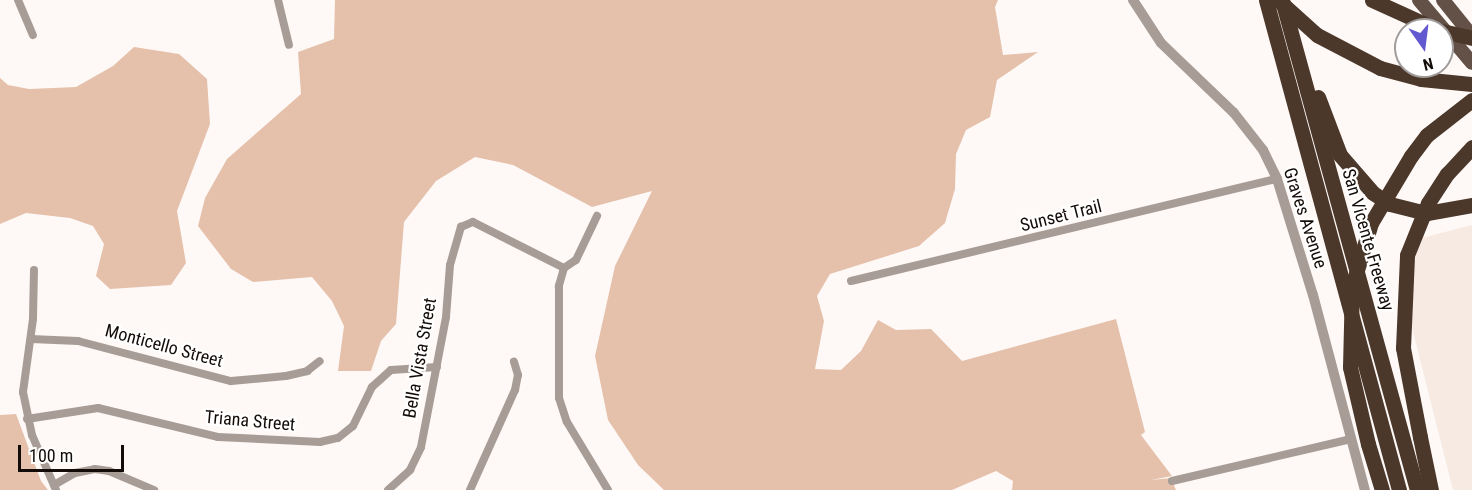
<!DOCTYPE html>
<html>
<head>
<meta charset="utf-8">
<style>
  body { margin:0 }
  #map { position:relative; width:1472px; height:490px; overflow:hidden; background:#fef9f6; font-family:"Roboto Condensed",sans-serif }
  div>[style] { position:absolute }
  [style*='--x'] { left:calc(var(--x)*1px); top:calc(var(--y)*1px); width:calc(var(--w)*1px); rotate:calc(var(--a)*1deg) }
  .built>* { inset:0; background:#f7eae3 }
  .green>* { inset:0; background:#e5c1ac }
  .minor>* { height:8px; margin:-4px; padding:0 4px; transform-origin:4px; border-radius:4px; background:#a89d96 }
  .tertiary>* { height:10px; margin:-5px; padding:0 5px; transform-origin:5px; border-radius:5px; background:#a89d96 }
  .primary>* { height:14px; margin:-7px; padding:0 7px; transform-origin:7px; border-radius:7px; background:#635147 }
  .motorway>* { height:15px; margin:-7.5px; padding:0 7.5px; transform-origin:7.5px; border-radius:7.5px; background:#4b382b }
  .motorway-bridge>* { height:15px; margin:-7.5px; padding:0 7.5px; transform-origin:7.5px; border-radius:7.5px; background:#4b382b }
  span { translate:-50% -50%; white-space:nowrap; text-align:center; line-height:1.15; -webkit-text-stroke:4.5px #fff; paint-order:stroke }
  .street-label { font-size:18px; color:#130b07 }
  .north { position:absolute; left:1394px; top:18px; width:60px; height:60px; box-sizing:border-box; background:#fff; border:2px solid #a19d9c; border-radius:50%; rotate:166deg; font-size:16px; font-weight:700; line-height:24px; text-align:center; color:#130b07 }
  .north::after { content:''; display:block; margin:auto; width:21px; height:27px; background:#6258d0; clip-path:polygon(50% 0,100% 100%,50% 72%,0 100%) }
  .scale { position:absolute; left:18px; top:445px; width:106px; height:27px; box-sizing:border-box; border:3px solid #130b07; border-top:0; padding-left:8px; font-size:18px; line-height:21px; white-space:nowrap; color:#130b07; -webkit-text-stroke:4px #fff; paint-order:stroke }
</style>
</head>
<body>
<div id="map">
  <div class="built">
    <i style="clip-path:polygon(1472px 225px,1472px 490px,1453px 490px,1408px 312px,1418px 239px)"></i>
  </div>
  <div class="green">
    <i style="clip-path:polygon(335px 0,998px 0,995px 7px,1003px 55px,1038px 52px,997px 80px,990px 117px,966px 130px,956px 154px,955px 189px,945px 223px,919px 246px,830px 274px,817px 296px,824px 321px,815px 369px,841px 370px,861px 351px,878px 320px,896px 330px,931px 329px,962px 361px,1116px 319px,1145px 432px,1141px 435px,1172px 476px,1151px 480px,1171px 478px,1176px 490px,1012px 490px,1013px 481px,996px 471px,952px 490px,664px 490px,638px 465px,608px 420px,595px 356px,615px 266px,652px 191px,592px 207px,513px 165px,475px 157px,436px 181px,404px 222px,396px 324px,381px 341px,371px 371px,338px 371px,344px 326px,332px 301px,312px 277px,253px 282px,231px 269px,198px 226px,205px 198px,227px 159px,301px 94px,298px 52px,334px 39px)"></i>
    <i style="clip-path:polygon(134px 47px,179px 54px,207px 79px,210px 124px,177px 211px,186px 263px,171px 285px,110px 289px,96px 276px,104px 244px,93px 226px,70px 218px,26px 213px,0 224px,0 78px,8px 85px,29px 89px,76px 87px,113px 66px)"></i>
    <i style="clip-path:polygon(16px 414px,41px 481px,48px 490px,0 490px,0 415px)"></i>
  </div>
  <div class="minor">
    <i style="--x:18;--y:0;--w:38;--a:67"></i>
    <i style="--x:278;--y:0;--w:46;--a:76.3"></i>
    <i style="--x:564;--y:268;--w:19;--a:106"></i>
    <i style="--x:559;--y:286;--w:112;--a:90"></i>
    <i style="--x:559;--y:398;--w:25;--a:72"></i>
    <i style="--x:567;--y:422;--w:79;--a:58.9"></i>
    <i style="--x:564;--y:268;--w:14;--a:-34"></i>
    <i style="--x:576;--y:260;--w:49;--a:-64.5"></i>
    <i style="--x:34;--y:270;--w:49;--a:91.2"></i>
    <i style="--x:33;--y:319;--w:74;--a:97.8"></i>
    <i style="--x:23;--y:392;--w:44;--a:78.2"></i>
    <i style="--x:32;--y:435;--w:60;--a:66.4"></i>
    <i style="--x:851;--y:281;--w:438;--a:-13.5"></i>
    <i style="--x:31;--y:339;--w:47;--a:2.4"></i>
    <i style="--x:78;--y:341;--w:158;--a:14.7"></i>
    <i style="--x:231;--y:381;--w:55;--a:-5.2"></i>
    <i style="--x:286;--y:376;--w:22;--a:-13"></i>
    <i style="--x:307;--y:371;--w:16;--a:-38"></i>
    <i style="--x:27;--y:419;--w:72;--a:-8.8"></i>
    <i style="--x:98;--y:408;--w:123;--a:13.6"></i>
    <i style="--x:218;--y:437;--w:102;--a:2.8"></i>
    <i style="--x:320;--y:442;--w:18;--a:-13"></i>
    <i style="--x:338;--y:438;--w:19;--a:-39"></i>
    <i style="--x:353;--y:426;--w:43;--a:-64"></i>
    <i style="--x:372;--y:387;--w:25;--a:-42"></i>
    <i style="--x:391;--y:370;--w:46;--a:-3.7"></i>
    <i style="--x:1172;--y:481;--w:184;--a:-13.2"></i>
    <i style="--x:54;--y:485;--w:24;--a:-30"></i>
    <i style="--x:75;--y:473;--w:20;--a:-11"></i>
    <i style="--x:95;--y:469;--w:14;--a:8"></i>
    <i style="--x:109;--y:471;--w:49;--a:22.9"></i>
    <i style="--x:388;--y:490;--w:30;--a:-42"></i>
    <i style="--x:410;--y:470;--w:25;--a:-64"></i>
    <i style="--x:421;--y:447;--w:132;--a:-79.1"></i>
    <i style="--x:446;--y:317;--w:52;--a:-85.6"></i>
    <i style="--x:450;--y:265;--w:40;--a:-74"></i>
    <i style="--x:461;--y:227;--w:13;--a:-23"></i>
    <i style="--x:473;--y:222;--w:102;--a:26.8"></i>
    <i style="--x:470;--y:490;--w:110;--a:-65.8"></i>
    <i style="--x:515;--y:390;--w:15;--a:-79"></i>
    <i style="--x:518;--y:375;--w:14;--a:-107"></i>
  </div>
  <div class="tertiary">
    <i style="--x:1133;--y:0;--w:51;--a:56.9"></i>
    <i style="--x:1161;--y:43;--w:101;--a:43.8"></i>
    <i style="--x:1234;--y:113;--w:47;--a:51.9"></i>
    <i style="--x:1263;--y:150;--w:32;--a:64"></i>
    <i style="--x:1277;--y:179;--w:121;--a:72.8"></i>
    <i style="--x:1313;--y:295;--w:202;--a:75.1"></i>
  </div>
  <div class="primary">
    <i style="--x:1419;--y:0;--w:82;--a:49.9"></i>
    <i style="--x:1443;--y:0;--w:46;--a:51.1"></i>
  </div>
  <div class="motorway">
    <i style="--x:1266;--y:0;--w:508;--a:74.81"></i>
    <i style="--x:1282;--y:0;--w:508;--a:74.6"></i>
    <i style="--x:1372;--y:0;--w:72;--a:24.4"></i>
    <i style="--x:1318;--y:97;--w:62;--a:69.2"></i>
    <i style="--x:1340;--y:155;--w:50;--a:49"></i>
    <i style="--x:1373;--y:193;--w:20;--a:33"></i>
    <i style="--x:1390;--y:204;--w:38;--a:14"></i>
    <i style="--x:1427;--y:213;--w:46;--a:-10.1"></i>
    <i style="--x:1411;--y:156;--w:26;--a:-53"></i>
    <i style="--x:1427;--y:135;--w:57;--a:-37.9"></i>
    <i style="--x:1420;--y:437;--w:54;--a:78.3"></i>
    <i style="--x:1368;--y:444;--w:48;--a:73.1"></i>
  </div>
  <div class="motorway-bridge">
    <i style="--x:1278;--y:0;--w:52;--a:41.9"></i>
    <i style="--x:1317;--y:35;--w:71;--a:27.6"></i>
    <i style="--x:1380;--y:68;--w:42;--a:15"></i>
    <i style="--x:1421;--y:79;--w:51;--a:5.6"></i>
    <i style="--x:1442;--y:31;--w:31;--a:13"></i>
    <i style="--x:1420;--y:437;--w:91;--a:-100.8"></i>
    <i style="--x:1403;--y:348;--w:93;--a:-87.5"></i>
    <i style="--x:1407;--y:255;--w:56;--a:-68"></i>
    <i style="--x:1428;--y:203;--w:35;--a:-57"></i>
    <i style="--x:1447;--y:174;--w:37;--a:-47"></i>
    <i style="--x:1368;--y:444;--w:79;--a:-103.2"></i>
    <i style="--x:1350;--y:367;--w:80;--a:-88.6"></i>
    <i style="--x:1352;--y:287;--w:67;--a:-73.5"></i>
    <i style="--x:1371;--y:223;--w:78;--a:-59.2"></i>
  </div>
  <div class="street-label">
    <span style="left:1061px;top:216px;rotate:-14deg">Sunset Trail</span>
    <span style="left:1305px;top:218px;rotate:72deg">Graves Avenue</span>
    <span style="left:1368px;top:240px;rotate:74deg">San Vicente Freeway</span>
    <span style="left:164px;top:346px;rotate:15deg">Monticello Street</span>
    <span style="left:420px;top:358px;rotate:-80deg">Bella Vista Street</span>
    <span style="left:250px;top:421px;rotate:5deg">Triana Street</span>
  </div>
  <div class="north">N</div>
  <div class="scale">100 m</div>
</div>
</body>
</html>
